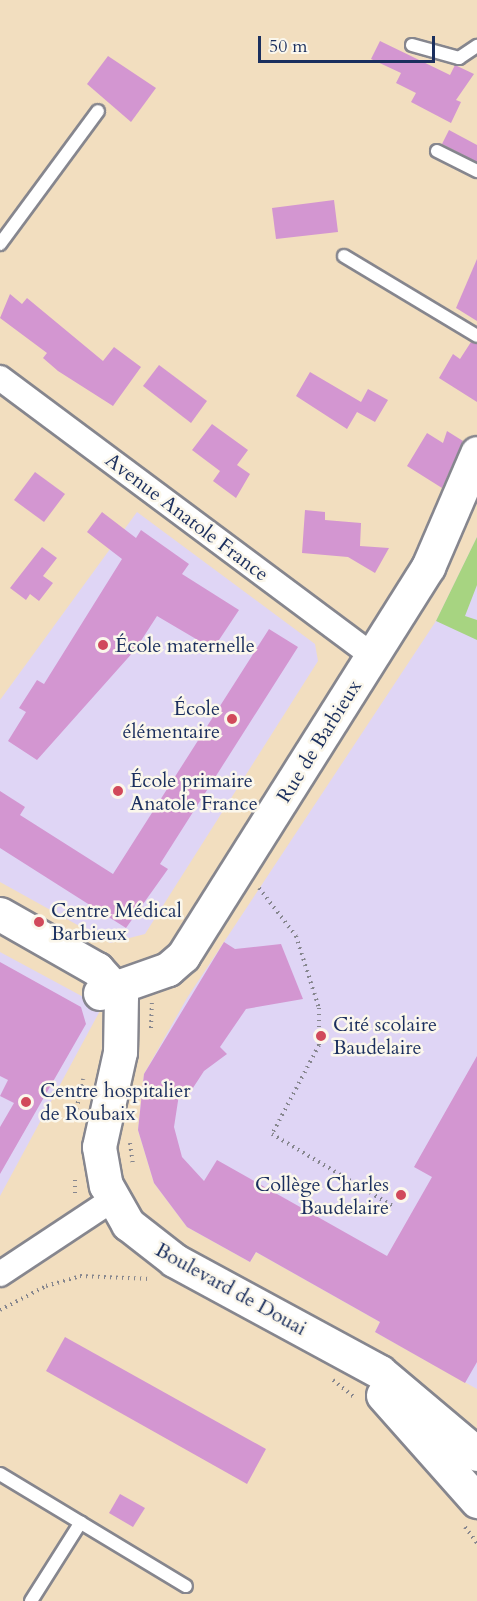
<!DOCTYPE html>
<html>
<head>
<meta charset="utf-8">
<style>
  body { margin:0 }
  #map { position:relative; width:477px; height:1601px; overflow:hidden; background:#f2debf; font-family:Cardo,serif }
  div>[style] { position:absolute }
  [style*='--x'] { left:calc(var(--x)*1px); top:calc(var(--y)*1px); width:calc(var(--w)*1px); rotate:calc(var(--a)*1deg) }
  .built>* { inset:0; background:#dfd5f5 }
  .green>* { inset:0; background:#a7d481 }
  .building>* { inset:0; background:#d396d1 }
  .path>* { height:4px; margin-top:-2px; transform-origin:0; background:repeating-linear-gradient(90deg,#86868e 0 1.5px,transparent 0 6px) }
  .roads { filter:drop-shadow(2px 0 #86868e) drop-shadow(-2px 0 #86868e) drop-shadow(0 2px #86868e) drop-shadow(0 -2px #86868e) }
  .lane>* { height:12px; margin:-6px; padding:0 6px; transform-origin:6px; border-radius:6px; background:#fff }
  .street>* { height:24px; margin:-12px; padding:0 12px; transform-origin:12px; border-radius:12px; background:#fff }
  .secondary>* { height:33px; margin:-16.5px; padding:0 16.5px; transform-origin:16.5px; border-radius:16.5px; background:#fff }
  .dots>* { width:16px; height:16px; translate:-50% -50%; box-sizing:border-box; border:3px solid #fbf7ec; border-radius:50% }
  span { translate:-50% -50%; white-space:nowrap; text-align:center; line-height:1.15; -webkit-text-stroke:5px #fbf7ec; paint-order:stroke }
  .street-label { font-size:20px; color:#1b2f5e }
  .poi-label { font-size:20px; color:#1b2f5e }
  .left { translate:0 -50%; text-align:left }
  .right { translate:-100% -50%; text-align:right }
  .scale { position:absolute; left:258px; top:36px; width:177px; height:27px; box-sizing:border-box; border:3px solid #1b2f5e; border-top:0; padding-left:8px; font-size:18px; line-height:21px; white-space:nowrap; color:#1b2f5e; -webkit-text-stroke:4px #fbf7ec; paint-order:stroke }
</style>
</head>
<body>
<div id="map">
  <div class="built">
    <i style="clip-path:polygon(137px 512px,315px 644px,318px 661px,145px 934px,110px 943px,0 882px,0 700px)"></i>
    <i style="clip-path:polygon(477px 537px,477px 1389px,375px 1332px,380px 1322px,256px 1252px,250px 1262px,187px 1227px,154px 1183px,138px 1130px,144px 1074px,187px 998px,436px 621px)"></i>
    <i style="clip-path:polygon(0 952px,102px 1007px,0 1196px)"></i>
  </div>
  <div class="green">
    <i style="clip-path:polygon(477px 537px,477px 585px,465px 616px,477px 620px,477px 640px,436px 621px)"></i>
  </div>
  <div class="building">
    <i style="clip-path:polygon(380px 41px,450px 75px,455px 65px,474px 74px,456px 100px,461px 102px,451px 123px,411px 102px,416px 93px,396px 83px,401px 73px,371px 59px)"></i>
    <i style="clip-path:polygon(108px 56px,156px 88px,131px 122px,87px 84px)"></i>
    <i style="clip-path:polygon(449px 130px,477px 145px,477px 162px,442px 144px)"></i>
    <i style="clip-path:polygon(334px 200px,338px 232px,276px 239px,272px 208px)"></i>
    <i style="clip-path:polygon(477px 259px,477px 321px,456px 308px)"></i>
    <i style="clip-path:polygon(10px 294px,22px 304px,27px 298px,103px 361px,114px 347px,141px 367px,113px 406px,58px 371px,43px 358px,47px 353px,0 318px)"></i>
    <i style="clip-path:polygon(471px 342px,477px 344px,477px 402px,439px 378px,453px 354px,460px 359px)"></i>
    <i style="clip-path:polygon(159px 365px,207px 401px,191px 423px,143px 386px)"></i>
    <i style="clip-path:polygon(310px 372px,361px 402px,368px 389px,388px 400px,375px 422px,357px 412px,347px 429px,296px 396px)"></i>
    <i style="clip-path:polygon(212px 424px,248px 450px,237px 465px,250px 474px,236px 498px,213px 481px,220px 471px,192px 450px)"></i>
    <i style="clip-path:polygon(447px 431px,463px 441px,442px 488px,407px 466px,427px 433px,443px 443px)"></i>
    <i style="clip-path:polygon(35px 472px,65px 494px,44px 522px,14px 500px)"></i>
    <i style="clip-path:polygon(305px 510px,325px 512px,325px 520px,361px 523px,360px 546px,389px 548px,375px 573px,348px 557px,302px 553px)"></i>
    <i style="clip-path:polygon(102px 512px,136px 538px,141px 530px,189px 564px,182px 574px,239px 610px,213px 649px,157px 616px,135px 650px,37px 760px,8px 741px,26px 712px,19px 708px,37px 680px,44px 684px,122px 559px,87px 532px)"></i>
    <i style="clip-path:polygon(42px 547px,57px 558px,43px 576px,53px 583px,39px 601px,30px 594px,26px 600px,10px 588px)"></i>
    <i style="clip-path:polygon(269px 629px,298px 647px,160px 864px,168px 869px,126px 928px,0 848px,0 791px,25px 807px,20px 815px,113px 874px)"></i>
    <i style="clip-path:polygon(224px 942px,235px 949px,281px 944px,303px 999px,246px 1009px,220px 1047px,227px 1054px,204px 1071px,189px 1094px,180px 1088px,174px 1127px,182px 1157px,204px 1181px,217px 1160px,387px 1256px,432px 1177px,414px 1167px,477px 1056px,477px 1362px,465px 1383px,375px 1332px,380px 1322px,256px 1252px,250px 1262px,187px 1227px,154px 1183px,138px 1130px,144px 1074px)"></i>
    <i style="clip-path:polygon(0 962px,81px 1007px,86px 1024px,0 1174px,0 1127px,14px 1103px,0 1096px,8px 1080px,0 1076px)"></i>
    <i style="clip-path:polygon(65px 1337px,266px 1449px,247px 1484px,46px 1371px)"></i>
    <i style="clip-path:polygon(120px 1494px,145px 1508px,133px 1527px,109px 1513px)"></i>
  </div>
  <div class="path">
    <i style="--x:259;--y:888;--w:61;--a:52.4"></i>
    <i style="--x:296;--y:936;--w:76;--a:72.3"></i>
    <i style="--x:319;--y:1008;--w:37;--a:90"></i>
    <i style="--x:319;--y:1045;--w:101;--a:117.8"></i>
    <i style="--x:272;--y:1134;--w:141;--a:30.8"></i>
    <i style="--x:151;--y:1028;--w:25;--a:-88"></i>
    <i style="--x:75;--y:1115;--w:37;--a:-77"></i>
    <i style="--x:130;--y:1143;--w:22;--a:82"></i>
    <i style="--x:75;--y:1180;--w:16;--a:90"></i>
    <i style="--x:0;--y:1310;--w:52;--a:-27.6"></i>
    <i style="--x:46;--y:1286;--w:35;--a:-16"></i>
    <i style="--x:80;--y:1276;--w:70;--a:2.5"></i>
    <i style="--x:333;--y:1380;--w:28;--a:39"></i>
    <i style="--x:465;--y:1527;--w:20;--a:53"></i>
  </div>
  <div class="roads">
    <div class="lane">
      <i style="--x:412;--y:45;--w:49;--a:15.5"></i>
      <i style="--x:459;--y:58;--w:22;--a:-34"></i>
      <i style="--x:437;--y:151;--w:45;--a:26.6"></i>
      <i style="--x:0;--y:244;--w:165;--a:-53.6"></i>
      <i style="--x:344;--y:256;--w:155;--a:31"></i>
      <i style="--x:0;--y:1474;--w:217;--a:31.1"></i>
      <i style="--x:31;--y:1601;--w:93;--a:-57.7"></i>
    </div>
    <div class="street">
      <i style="--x:0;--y:378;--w:465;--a:36.7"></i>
      <i style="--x:0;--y:1274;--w:134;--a:-33.5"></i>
    </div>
    <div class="secondary">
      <i style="--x:0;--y:914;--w:112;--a:29.6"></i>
      <i style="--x:97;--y:969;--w:36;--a:48"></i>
      <i style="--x:121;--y:996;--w:56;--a:91"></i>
      <i style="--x:120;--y:1052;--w:97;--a:102.5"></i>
      <i style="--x:99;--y:1147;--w:39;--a:80"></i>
      <i style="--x:106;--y:1185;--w:45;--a:60.6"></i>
      <i style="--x:128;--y:1224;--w:58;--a:38"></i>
      <i style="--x:174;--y:1260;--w:234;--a:28.5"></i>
      <i style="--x:380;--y:1372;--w:127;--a:40.2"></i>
      <i style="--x:100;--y:993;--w:72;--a:-19.4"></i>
      <i style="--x:168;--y:969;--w:20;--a:-41"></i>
      <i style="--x:183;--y:956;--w:460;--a:-57.8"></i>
      <i style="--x:428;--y:567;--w:124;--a:-66.7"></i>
      <i style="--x:383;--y:1395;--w:142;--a:48.4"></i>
    </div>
  </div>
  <div class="dots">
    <i style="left:103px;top:645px;background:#d1495b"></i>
    <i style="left:232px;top:719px;background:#d1495b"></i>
    <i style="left:118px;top:791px;background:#d1495b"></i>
    <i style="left:39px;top:922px;background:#d1495b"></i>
    <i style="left:321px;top:1036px;background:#d1495b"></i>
    <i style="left:26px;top:1102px;background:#d1495b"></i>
    <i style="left:401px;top:1195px;background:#d1495b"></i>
  </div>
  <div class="street-label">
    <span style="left:187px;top:517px;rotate:37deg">Avenue Anatole France</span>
    <span style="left:319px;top:741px;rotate:-58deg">Rue de Barbieux</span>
    <span style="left:231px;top:1289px;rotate:29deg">Boulevard de Douai</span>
  </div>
  <div class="poi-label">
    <span class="left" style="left:115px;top:645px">École maternelle</span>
    <span class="right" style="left:220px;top:720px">École<br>élémentaire</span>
    <span class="left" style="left:130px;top:792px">École primaire<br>Anatole France</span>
    <span class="left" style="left:51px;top:922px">Centre Médical<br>Barbieux</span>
    <span class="left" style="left:333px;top:1036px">Cité scolaire<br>Baudelaire</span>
    <span class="left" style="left:40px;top:1102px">Centre hospitalier<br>de Roubaix</span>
    <span class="right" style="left:389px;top:1196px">Collège Charles<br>Baudelaire</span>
  </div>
  <div class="scale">50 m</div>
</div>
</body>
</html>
